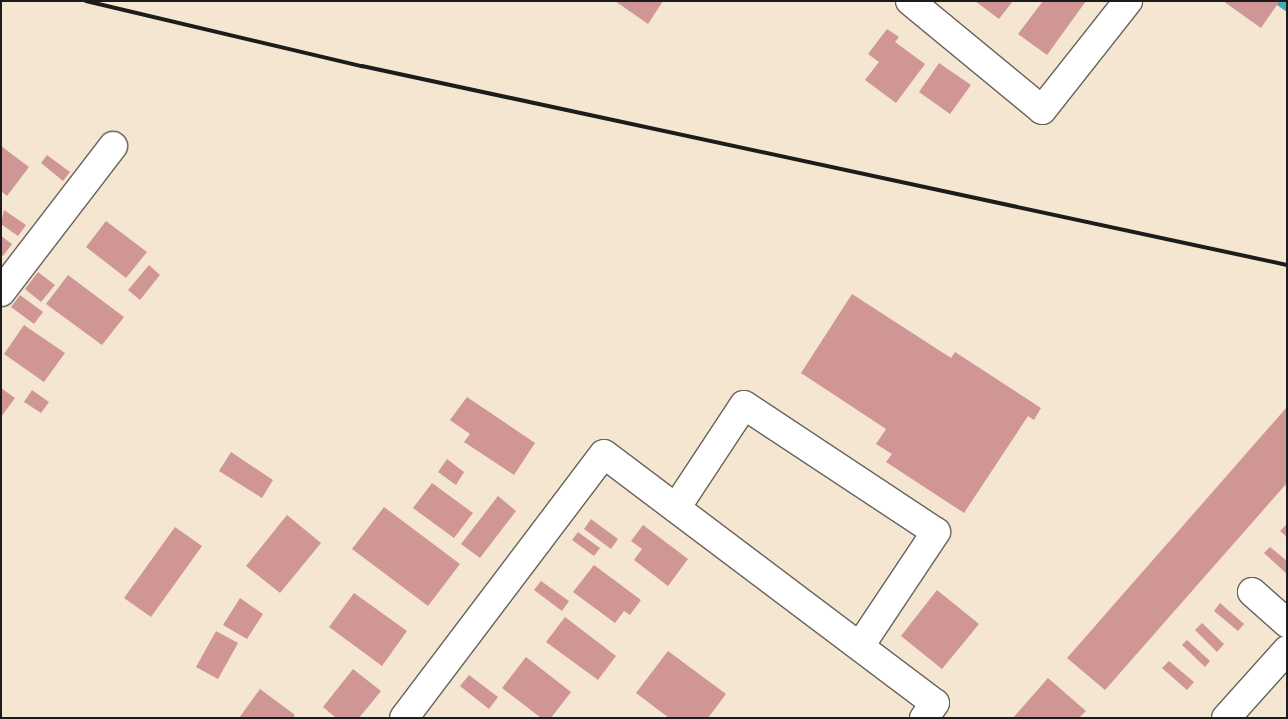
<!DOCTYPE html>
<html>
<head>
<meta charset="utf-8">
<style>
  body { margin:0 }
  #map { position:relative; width:1288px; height:719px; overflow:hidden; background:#f5e6d1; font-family:Delius,sans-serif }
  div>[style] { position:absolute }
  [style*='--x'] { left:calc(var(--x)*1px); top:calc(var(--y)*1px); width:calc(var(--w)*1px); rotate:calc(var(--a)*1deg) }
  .stream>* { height:10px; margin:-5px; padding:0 5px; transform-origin:5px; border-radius:5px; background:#3eaeb9 }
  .building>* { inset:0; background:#d09695 }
  .roads { filter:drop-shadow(1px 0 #68635b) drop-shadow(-1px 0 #68635b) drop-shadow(0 1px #68635b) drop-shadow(0 -1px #68635b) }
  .minor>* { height:28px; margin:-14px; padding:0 14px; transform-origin:14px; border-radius:14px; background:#fff }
  .rail>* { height:4px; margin:-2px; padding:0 2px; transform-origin:2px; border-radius:2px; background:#1c1c1c }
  span { translate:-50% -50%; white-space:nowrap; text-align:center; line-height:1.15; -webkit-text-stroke:5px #f7f3e8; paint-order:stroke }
  .frame { position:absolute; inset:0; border:2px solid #1c1c1c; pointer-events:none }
</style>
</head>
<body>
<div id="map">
  <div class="stream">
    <i style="--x:1280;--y:1;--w:9;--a:36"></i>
  </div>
  <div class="building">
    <i style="clip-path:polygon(615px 1px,663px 1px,648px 24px)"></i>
    <i style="clip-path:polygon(975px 1px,1013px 1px,999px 19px)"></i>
    <i style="clip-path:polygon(1043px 1px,1086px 1px,1047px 55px,1018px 34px)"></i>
    <i style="clip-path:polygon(1223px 1px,1278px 1px,1279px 2px,1261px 28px)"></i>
    <i style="clip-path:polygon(887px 29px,899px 37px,895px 42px,925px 64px,896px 103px,865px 80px,879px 62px,868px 54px)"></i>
    <i style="clip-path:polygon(939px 63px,971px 85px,950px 114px,919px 92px)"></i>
    <i style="clip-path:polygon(1px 146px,29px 167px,7px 196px,1px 191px)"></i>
    <i style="clip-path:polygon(47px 155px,70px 172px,63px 181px,41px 163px)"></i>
    <i style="clip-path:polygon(4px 210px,26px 225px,18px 236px,1px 224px)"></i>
    <i style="clip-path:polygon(106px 221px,147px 252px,126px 278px,86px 247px)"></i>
    <i style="clip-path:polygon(1px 236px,12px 244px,3px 256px,1px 254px)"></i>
    <i style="clip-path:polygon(149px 265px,160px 275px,140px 300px,128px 290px)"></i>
    <i style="clip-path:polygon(38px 272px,55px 285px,41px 302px,25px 289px)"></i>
    <i style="clip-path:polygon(68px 275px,124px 317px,102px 345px,46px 304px)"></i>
    <i style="clip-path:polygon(852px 294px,951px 358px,955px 352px,1041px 408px,1034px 420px,1028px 416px,964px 513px,886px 462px,892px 454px,876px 444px,886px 429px,801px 373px)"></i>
    <i style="clip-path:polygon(20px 295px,43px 312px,34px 324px,11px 307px)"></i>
    <i style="clip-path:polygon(24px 325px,65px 353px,44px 382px,4px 354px)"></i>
    <i style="clip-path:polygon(1px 388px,15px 398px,1px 417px)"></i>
    <i style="clip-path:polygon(32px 390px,49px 402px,41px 413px,24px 402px)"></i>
    <i style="clip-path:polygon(467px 397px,535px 443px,514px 475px,464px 442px,470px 434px,450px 420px)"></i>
    <i style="clip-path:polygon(1287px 407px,1287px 483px,1105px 690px,1067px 658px)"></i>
    <i style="clip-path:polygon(231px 452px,273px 480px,262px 498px,219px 471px)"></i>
    <i style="clip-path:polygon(447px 459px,464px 472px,456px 485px,438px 472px)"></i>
    <i style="clip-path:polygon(432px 483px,473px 513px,454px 538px,413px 508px)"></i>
    <i style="clip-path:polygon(498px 496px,516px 511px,480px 558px,461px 544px)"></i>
    <i style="clip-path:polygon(384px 507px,460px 564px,428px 606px,352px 549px)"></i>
    <i style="clip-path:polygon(287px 515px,321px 543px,280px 593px,246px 566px)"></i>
    <i style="clip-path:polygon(591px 519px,618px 539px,611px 549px,584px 529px)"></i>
    <i style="clip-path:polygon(1287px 524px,1287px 537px,1280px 531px)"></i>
    <i style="clip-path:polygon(643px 525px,688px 559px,668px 586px,634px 560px,642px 549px,631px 541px)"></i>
    <i style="clip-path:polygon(175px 527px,202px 546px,151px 617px,124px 598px)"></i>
    <i style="clip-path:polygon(578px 532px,600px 548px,594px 556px,572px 540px)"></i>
    <i style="clip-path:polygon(1270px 547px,1287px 561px,1287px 574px,1264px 553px)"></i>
    <i style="clip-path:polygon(594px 565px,641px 600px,630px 615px,624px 611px,615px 623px,573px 592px)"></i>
    <i style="clip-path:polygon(541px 581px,569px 601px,562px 611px,534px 590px)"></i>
    <i style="clip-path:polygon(937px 590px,979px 624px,942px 669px,901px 636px)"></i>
    <i style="clip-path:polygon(354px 593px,407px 631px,382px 666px,329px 627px)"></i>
    <i style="clip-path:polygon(240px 598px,263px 614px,247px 639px,223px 625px)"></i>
    <i style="clip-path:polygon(1220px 603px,1244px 624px,1238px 631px,1214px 611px)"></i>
    <i style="clip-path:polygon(565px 617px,616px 656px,598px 680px,546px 642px)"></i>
    <i style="clip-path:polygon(1202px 623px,1224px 644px,1217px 652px,1195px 630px)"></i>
    <i style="clip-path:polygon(216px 631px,238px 643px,218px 679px,196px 667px)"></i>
    <i style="clip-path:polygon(1187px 640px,1210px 661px,1205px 667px,1182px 645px)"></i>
    <i style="clip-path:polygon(668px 651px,726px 694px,708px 718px,669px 718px,636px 693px)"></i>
    <i style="clip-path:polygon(526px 657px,571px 692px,551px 718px,541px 718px,502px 688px)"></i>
    <i style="clip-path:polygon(1169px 661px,1194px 682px,1187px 690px,1162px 668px)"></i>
    <i style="clip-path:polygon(353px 669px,381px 691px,359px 718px,336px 718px,323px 707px)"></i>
    <i style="clip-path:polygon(469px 675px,498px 697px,489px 709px,460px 686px)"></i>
    <i style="clip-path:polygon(1048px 678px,1086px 711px,1079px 718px,1013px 718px)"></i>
    <i style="clip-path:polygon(260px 689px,295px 715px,293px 718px,239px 718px)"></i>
  </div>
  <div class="roads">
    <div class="minor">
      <i style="--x:910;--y:1;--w:171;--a:39.5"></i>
      <i style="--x:1042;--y:110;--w:139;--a:-51.7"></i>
      <i style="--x:1;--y:292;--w:184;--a:-52.5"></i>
      <i style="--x:676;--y:508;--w:123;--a:-56.6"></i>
      <i style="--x:744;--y:405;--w:230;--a:33.5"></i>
      <i style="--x:936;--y:532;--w:137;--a:123.7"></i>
      <i style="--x:1252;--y:592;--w:47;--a:41.5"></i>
      <i style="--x:404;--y:718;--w:331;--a:-52.9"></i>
      <i style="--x:604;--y:454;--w:414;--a:37"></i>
      <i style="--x:935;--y:703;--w:19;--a:126"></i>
      <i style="--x:1226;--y:718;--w:91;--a:-48.1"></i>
    </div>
  </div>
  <div class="rail">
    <i style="--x:86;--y:1;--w:284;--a:13.3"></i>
    <i style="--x:362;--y:66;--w:946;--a:12.14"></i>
  </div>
  <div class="frame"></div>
</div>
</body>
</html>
